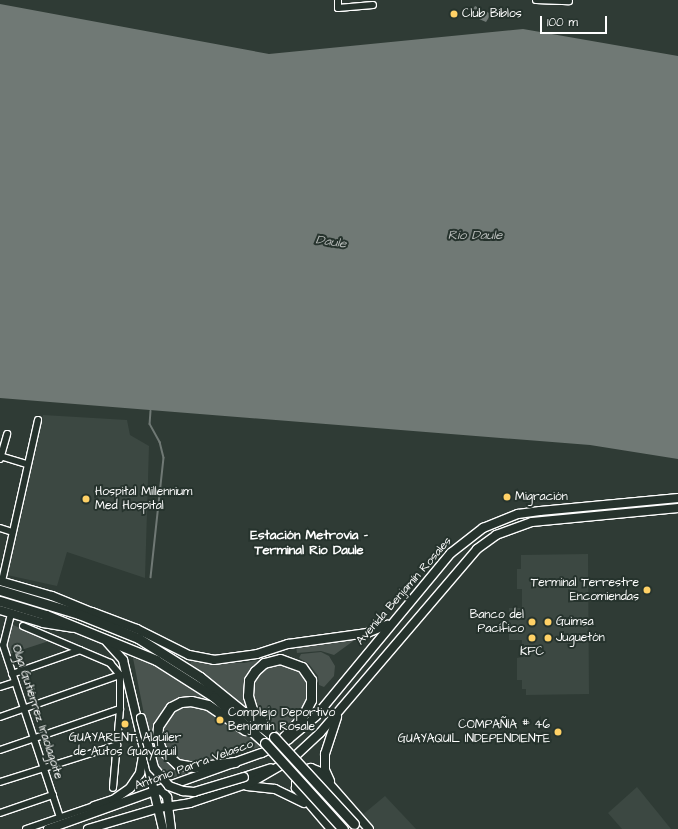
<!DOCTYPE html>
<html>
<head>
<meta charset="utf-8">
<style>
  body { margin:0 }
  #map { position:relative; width:678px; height:829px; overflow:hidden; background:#2f3b35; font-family:"Architects Daughter",sans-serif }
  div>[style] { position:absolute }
  .built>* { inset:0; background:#3c4842 }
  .green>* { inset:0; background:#4a544f }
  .water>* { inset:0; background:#707975 }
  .stream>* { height:1.5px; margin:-0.75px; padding:0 0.75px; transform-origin:0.75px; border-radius:0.75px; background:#707975 }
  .roads { filter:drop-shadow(1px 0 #fff) drop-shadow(-1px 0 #fff) drop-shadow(0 1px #fff) drop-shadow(0 -1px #fff) }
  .minor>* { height:6px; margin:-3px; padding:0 3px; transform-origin:3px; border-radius:3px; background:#26332d }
  .major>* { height:8px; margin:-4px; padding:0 4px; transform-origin:4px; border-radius:4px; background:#26332d }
  .highway>* { height:9px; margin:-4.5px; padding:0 4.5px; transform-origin:4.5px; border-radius:4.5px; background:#26332d }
  .bridges { filter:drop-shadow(1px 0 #fff) drop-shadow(-1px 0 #fff) drop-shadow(0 1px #fff) drop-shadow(0 -1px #fff) }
  .major-bridge>* { height:8px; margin:-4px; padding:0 4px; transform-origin:4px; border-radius:4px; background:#26332d }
  .highway-bridge>* { height:9px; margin:-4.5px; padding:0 4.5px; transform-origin:4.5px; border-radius:4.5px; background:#26332d }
  .dots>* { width:11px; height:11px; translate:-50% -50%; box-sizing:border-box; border:2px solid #26332d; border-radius:50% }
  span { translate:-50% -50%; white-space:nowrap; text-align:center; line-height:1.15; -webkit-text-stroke:4px #26332d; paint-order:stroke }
  .poi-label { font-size:12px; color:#fff }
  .left { translate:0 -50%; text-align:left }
  .right { translate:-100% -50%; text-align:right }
  .street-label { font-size:12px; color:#fff }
  .water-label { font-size:13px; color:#b8bcba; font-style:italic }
  .neighbourhood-label { font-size:13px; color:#fff; font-weight:700 }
  .scale { position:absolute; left:540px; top:16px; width:67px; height:18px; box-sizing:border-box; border:2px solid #fff; border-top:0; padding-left:5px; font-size:12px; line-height:14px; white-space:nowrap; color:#fff; -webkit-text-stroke:3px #26332d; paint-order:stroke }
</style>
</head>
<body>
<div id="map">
  <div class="built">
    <i style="clip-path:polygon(43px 415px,127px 420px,130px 435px,149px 446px,145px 578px,67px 552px,57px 586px,7px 575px)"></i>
    <i style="clip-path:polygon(588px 554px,589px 694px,526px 695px,526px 689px,522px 689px,522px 680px,517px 680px,517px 658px,522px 657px,522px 640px,509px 640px,509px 608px,522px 608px,522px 589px,517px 589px,517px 569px,521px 569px,521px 555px)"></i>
    <i style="clip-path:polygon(637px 787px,671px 829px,622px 829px,608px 813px)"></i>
    <i style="clip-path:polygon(385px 796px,416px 829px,371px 829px,361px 816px)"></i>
  </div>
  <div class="green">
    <i style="clip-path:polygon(11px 624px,49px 641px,9px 654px,6px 644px)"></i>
    <i style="clip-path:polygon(356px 639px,334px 655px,321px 651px,297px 653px,296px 647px)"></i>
    <i style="clip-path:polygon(321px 652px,329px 656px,335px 666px,334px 676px,324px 687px,319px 685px,318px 676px,309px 664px,299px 658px,301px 654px)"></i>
    <i style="clip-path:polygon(133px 658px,160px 667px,228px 713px,190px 666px,191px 661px,244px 663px,263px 659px,263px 667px,277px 662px,297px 668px,307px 682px,309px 690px,305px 706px,290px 727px,260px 747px,199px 763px,194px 771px,165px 780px,153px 760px)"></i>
  </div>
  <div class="water">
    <i style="clip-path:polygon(0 4px,269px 54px,523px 29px,678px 56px,678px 459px,590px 445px,0 398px)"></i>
    <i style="clip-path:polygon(475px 6px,491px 14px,486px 22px,470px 15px)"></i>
  </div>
  <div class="stream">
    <i style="left:151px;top:411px;width:13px;rotate:94deg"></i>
    <i style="left:150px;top:424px;width:21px;rotate:61deg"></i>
    <i style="left:160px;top:442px;width:16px;rotate:76deg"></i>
    <i style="left:164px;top:458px;width:120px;rotate:96.2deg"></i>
  </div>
  <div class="roads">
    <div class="minor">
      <i style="left:338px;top:0;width:8px;rotate:90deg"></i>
      <i style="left:338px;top:8px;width:35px;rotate:-5deg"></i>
      <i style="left:536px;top:0;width:33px;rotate:2deg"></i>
      <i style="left:0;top:456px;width:28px;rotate:17deg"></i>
      <i style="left:0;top:459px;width:26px;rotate:-74deg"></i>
      <i style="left:0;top:528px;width:13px;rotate:18deg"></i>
      <i style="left:2px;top:581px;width:165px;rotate:-77.4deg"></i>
      <i style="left:11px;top:614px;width:32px;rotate:104deg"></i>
      <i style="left:3px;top:645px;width:181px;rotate:71.7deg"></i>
      <i style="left:23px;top:626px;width:95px;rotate:23deg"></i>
      <i style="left:110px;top:663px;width:16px;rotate:50deg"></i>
      <i style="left:120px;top:675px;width:34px;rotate:90deg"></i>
      <i style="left:120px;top:709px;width:79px;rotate:95.1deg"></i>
      <i style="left:12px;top:674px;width:72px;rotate:-19.4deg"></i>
      <i style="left:0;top:687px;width:16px;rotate:-18deg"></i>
      <i style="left:0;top:717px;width:127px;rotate:-19.3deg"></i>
      <i style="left:0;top:750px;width:127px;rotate:-18.9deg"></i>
      <i style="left:0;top:782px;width:123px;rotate:-17.5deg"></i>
      <i style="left:0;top:813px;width:56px;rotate:-18.8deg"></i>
      <i style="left:26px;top:829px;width:72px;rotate:-18.7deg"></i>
    </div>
    <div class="major">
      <i style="left:0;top:581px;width:54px;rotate:16.1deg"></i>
      <i style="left:52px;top:596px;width:48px;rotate:22.2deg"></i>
      <i style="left:0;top:610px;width:45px;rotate:16.8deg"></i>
      <i style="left:43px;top:623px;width:30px;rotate:9deg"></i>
      <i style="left:92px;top:612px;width:48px;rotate:20.7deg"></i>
      <i style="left:137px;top:629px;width:58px;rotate:26.6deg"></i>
      <i style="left:189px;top:655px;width:25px;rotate:11deg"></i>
      <i style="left:214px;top:660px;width:43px;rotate:-7.9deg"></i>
      <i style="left:257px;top:654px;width:33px;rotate:-18deg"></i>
      <i style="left:288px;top:644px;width:80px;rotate:-7.9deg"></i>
      <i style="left:367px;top:633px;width:22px;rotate:-22deg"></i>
      <i style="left:107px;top:642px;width:24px;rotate:48deg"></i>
      <i style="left:123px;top:660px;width:174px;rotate:76.7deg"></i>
      <i style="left:244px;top:777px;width:28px;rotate:-18deg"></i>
      <i style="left:330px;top:781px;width:12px;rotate:-114deg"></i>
      <i style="left:325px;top:770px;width:16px;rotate:-90deg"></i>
      <i style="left:325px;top:754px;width:39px;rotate:-72deg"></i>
      <i style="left:247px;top:786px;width:28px;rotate:6deg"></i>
      <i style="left:275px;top:789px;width:32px;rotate:26deg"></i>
      <i style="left:154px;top:790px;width:8px;rotate:7deg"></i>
      <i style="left:162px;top:791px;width:8px;rotate:50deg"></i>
      <i style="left:167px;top:797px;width:32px;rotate:83deg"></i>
      <i style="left:94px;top:806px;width:20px;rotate:-18deg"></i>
      <i style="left:113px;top:800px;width:21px;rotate:-35deg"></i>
      <i style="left:130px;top:788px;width:18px;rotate:-56deg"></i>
      <i style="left:140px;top:773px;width:17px;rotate:-80deg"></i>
      <i style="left:48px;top:829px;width:227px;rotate:-19.6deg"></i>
      <i style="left:262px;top:753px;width:30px;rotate:-27deg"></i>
      <i style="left:289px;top:739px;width:35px;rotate:-40deg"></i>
      <i style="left:316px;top:716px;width:212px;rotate:-50.4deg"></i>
      <i style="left:451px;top:553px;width:41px;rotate:-38deg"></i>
      <i style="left:483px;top:528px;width:38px;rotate:-22deg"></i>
      <i style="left:518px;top:514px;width:22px;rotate:-8deg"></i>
      <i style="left:540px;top:511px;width:139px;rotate:-5.4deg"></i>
      <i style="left:88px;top:829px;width:74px;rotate:-16.5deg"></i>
      <i style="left:159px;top:808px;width:31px;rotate:-9deg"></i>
      <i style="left:190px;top:803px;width:65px;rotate:-18.7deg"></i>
      <i style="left:252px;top:782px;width:46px;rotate:-29.9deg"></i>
      <i style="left:292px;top:759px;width:38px;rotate:-43deg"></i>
      <i style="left:320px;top:733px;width:242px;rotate:-49.5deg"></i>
      <i style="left:477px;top:549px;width:24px;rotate:-36deg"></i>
      <i style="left:496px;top:535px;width:38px;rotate:-20deg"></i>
      <i style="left:532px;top:522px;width:147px;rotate:-5.5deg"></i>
      <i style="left:331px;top:829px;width:54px;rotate:-130.5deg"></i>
      <i style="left:296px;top:788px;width:10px;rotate:-90deg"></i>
      <i style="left:296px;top:778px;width:11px;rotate:-49deg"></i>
      <i style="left:303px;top:770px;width:8px;rotate:-14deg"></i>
      <i style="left:311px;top:768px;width:8px;rotate:23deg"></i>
      <i style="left:318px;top:771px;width:77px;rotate:48.7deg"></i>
    </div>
    <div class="highway">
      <i style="left:0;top:590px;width:83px;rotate:16.9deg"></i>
      <i style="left:79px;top:614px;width:64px;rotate:22.1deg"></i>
      <i style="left:138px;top:638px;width:73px;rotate:32.2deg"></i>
      <i style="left:200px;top:677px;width:95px;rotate:39deg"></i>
      <i style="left:0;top:601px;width:48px;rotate:16.9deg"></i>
      <i style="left:46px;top:615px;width:119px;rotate:22.2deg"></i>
      <i style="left:156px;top:660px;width:69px;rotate:32.5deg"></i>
      <i style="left:214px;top:697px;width:69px;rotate:42deg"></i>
      <i style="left:261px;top:720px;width:14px;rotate:-129deg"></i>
      <i style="left:252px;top:709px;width:14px;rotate:-107deg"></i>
      <i style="left:248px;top:696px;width:16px;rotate:-86deg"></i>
      <i style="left:249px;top:680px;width:11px;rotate:-56deg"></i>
      <i style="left:255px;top:671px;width:12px;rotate:-42deg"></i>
      <i style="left:264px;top:663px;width:16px;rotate:-14deg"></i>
      <i style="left:280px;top:659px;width:23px;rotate:20deg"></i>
      <i style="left:302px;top:667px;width:16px;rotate:55deg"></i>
      <i style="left:311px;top:680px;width:20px;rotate:90deg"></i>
      <i style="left:311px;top:700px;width:20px;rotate:117deg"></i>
      <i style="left:302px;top:718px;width:39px;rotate:134deg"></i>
      <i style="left:235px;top:762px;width:41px;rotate:173deg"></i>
      <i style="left:194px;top:767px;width:17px;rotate:-170deg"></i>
      <i style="left:177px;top:764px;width:22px;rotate:-137deg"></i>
      <i style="left:161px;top:749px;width:12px;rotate:-110deg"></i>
      <i style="left:157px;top:738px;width:12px;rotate:-85deg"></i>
      <i style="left:158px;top:726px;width:23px;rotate:-56deg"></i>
      <i style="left:171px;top:707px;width:11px;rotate:-27deg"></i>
      <i style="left:181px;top:702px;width:10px;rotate:-6deg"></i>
      <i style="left:191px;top:701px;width:17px;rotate:13deg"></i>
      <i style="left:208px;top:705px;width:45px;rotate:34deg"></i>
    </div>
  </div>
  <div class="bridges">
    <div class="major-bridge">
      <i style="left:141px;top:718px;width:52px;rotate:75.4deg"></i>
      <i style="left:154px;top:768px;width:23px;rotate:50deg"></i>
      <i style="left:169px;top:786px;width:15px;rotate:20deg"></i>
      <i style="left:183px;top:791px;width:11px;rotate:5deg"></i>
      <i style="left:194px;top:792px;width:52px;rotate:-16.7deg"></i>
    </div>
    <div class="highway-bridge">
      <i style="left:274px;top:737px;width:118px;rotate:47.4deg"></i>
      <i style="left:265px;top:743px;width:116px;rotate:47.8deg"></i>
    </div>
  </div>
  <div class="dots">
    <i style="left:454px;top:14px;background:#ffd166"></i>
    <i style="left:507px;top:497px;background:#ffd166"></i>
    <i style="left:86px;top:499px;background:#ffd166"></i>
    <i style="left:647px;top:590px;background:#ffd166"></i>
    <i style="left:532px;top:622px;background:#ffd166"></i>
    <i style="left:548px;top:622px;background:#ffd166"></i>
    <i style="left:532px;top:638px;background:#ffd166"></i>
    <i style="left:548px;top:638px;background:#ffd166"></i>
    <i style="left:220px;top:720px;background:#ffd166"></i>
    <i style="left:125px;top:724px;background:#ffd166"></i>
    <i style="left:558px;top:732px;background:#ffd166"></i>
  </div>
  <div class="poi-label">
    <span class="left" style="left:462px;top:14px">Club Biblos</span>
    <span class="left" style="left:95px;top:499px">Hospital Millennium<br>Med Hospital</span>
    <span class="left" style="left:515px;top:497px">Migración</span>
    <span class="right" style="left:639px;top:590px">Terminal Terrestre<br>Encomiendas</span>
    <span class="right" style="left:524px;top:622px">Banco del<br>Pacífico</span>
    <span class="left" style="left:556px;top:622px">Guimsa</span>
    <span class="left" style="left:556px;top:638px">Juguetón</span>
    <span style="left:532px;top:652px">KFC</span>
    <span class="left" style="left:228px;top:720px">Complejo Deportivo<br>Benjamín Rosale</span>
    <span class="right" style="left:550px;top:732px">COMPAÑÍA # 46<br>GUAYAQUIL INDEPENDIENTE</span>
    <span style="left:125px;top:745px">GUAYARENT. Alquiler<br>de Autos Guayaquil</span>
  </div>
  <div class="street-label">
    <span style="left:404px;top:591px;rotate:-49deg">Avenida Benjamín Rosales</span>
    <span style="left:37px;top:712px;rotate:72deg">Olga Gutiérrez Iraolagoite</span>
    <span style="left:194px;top:765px;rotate:-20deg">Antonio Parra Velasco</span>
  </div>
  <div class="water-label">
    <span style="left:475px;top:235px">Río Daule</span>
    <span style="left:331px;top:242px;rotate:8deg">Daule</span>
  </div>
  <div class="neighbourhood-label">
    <span style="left:309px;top:543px">Estación Metrovia -<br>Terminal Rio Daule</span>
  </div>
  <div class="scale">100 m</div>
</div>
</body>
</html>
